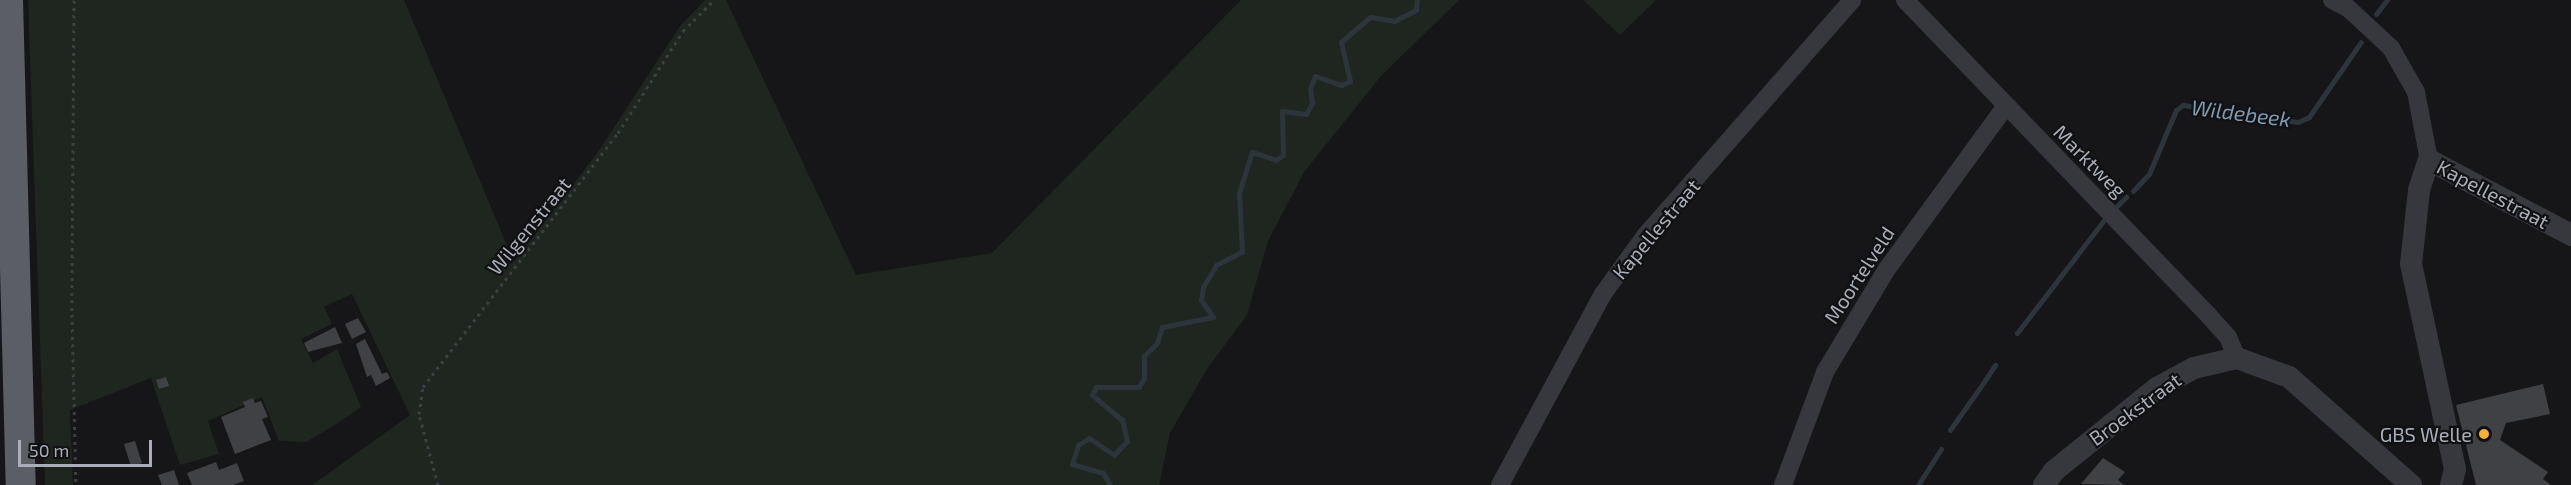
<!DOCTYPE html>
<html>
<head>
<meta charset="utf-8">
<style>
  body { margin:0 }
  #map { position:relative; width:2571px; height:485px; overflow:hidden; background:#161618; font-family:"Exo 2",sans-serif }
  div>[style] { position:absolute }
  .green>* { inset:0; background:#1e261f }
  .stream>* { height:5px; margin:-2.5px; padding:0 2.5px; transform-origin:2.5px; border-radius:2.5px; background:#2c353c }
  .building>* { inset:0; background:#404145 }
  .path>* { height:3px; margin-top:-1.5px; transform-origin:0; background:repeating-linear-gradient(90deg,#3d3f44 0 3px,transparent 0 7.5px) }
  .minor>* { height:18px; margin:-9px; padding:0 9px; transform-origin:9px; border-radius:9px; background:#37383d }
  .tertiary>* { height:22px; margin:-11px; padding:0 11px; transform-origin:11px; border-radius:11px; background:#37383d }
  .trunk>* { height:30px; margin:-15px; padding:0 15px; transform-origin:15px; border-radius:15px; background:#5b5e65 }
  .dots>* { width:16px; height:16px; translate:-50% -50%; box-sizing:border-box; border:3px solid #111113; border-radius:50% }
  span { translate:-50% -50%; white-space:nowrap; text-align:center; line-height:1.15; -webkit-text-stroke:4.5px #111113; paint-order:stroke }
  .street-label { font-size:20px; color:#a8adb8 }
  .poi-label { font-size:20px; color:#a8adb8 }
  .right { translate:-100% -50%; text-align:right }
  .water-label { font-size:21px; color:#7f9bb3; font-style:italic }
  .scale { position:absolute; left:18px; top:440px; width:134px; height:27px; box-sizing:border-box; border:3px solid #a8adb8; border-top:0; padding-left:8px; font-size:18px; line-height:21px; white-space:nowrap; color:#a8adb8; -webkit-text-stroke:4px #111113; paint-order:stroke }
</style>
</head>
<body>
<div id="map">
  <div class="green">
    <i style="clip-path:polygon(28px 0,404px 0,514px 262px,598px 152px,680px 26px,705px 0,726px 0,856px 275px,992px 253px,1241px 0,1459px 0,1381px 76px,1304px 172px,1268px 241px,1247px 315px,1207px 369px,1170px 433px,1159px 485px,312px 485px,410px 415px,352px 294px,324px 307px,332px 324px,301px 339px,313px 363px,337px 349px,361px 407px,335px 425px,306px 442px,279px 441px,262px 397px,208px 421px,219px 454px,180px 465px,151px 378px,70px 410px,73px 485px,45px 485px)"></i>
    <i style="clip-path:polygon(1583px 0,1656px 0,1620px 35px)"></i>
  </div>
  <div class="stream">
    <i style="left:2376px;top:14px;width:18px;rotate:-52deg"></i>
    <i style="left:2133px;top:191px;width:23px;rotate:-47deg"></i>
    <i style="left:2149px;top:174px;width:69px;rotate:-67.1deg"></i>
    <i style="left:2176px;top:110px;width:9px;rotate:-36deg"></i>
    <i style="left:2183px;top:105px;width:116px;rotate:8.4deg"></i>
    <i style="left:2298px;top:122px;width:12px;rotate:-24deg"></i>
    <i style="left:2309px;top:117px;width:91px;rotate:-55.3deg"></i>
    <i style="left:2115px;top:208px;width:16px;rotate:-45deg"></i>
    <i style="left:2017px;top:333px;width:143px;rotate:-52.4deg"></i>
    <i style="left:1983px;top:383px;width:22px;rotate:-56deg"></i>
    <i style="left:1950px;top:430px;width:54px;rotate:-54.8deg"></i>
    <i style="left:1110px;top:485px;width:14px;rotate:-120deg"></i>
    <i style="left:1103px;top:473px;width:32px;rotate:-164deg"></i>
    <i style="left:1072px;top:464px;width:20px;rotate:-72deg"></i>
    <i style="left:1078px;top:445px;width:13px;rotate:-32deg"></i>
    <i style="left:1089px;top:438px;width:30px;rotate:34deg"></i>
    <i style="left:1114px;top:455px;width:19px;rotate:-47deg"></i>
    <i style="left:1127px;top:441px;width:22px;rotate:-103deg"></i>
    <i style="left:1122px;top:420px;width:39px;rotate:-140deg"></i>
    <i style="left:1092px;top:395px;width:9px;rotate:-63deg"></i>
    <i style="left:1096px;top:387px;width:43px"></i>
    <i style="left:1139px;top:387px;width:10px;rotate:-61deg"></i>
    <i style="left:1144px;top:378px;width:22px;rotate:-90deg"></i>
    <i style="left:1144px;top:356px;width:18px;rotate:-45deg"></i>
    <i style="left:1157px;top:343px;width:17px;rotate:-73deg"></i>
    <i style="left:1162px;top:327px;width:52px;rotate:-11.1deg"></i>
    <i style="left:1213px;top:317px;width:21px;rotate:-125deg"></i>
    <i style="left:1201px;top:300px;width:13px;rotate:-81deg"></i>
    <i style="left:1203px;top:287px;width:26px;rotate:-59deg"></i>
    <i style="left:1216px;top:265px;width:29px;rotate:-27deg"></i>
    <i style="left:1242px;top:252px;width:59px;rotate:-92.9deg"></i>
    <i style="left:1239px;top:193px;width:43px;rotate:-72.4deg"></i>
    <i style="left:1252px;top:152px;width:25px;rotate:18deg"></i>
    <i style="left:1276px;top:160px;width:9px;rotate:-36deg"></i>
    <i style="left:1283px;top:155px;width:44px;rotate:-91.3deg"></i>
    <i style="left:1282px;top:111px;width:24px;rotate:7deg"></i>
    <i style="left:1306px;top:114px;width:13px;rotate:-61deg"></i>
    <i style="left:1312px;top:103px;width:14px;rotate:-98deg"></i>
    <i style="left:1310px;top:89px;width:14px;rotate:-69deg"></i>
    <i style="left:1315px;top:76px;width:28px;rotate:19deg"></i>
    <i style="left:1341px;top:85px;width:10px;rotate:-24deg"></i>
    <i style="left:1350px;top:81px;width:40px;rotate:-103deg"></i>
    <i style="left:1341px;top:42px;width:38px;rotate:-41deg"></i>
    <i style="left:1370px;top:17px;width:24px;rotate:9deg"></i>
    <i style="left:1394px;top:21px;width:25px;rotate:-27deg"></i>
    <i style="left:1416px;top:10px;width:10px;rotate:-84deg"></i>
    <i style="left:1918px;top:485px;width:43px;rotate:-57.4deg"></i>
  </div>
  <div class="building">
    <i style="clip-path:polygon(358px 318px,366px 332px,352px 339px,345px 324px)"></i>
    <i style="clip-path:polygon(335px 327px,342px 343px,308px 352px,304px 343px)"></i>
    <i style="clip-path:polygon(365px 339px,382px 374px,387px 372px,390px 378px,376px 386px,371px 375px,367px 377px,356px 344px)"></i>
    <i style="clip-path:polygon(166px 377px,169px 386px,159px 389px,156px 380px)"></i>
    <i style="clip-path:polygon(2543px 384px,2550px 414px,2506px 423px,2500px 440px,2548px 472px,2543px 479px,2551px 485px,2476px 485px,2456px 405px)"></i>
    <i style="clip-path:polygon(253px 398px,255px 403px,261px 401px,268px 417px,262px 419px,271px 440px,235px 454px,221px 417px,245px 407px,243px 402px)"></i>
    <i style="clip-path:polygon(135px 441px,142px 463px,131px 467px,124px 444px)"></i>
    <i style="clip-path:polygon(2103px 458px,2125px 472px,2118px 480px,2124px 485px,2081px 484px)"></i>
    <i style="clip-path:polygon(216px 462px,219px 470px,237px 463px,244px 481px,233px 485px,192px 485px,187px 473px)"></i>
    <i style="clip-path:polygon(174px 470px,179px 485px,162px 485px,158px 475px)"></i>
  </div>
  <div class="path">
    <i style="left:74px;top:0;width:314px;rotate:90.4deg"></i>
    <i style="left:72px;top:314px;width:171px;rotate:88.7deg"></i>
    <i style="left:438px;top:485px;width:73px;rotate:-105deg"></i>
    <i style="left:419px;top:414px;width:27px;rotate:-82deg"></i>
    <i style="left:423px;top:387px;width:320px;rotate:-52.5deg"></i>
    <i style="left:618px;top:133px;width:121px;rotate:-57.5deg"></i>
    <i style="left:683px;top:31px;width:44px;rotate:-45deg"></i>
  </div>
  <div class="minor">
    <i style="left:1905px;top:0;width:438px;rotate:46.1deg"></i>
    <i style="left:2209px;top:316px;width:28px;rotate:48deg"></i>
    <i style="left:2228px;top:337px;width:23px;rotate:67deg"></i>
    <i style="left:2332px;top:0;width:18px;rotate:27deg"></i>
    <i style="left:2348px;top:8px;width:59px;rotate:42.9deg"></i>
    <i style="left:2391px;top:48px;width:51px;rotate:60.4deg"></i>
    <i style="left:2416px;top:92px;width:69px;rotate:79.2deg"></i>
    <i style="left:1500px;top:485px;width:217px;rotate:-61.7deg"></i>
    <i style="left:1603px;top:294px;width:72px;rotate:-54.1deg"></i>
    <i style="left:1645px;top:236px;width:314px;rotate:-48.7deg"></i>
    <i style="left:1783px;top:485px;width:121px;rotate:-69.6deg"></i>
    <i style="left:1825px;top:372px;width:120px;rotate:-59deg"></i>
    <i style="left:1887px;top:269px;width:200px;rotate:-53.9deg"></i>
  </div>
  <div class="tertiary">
    <i style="left:2044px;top:485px;width:17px;rotate:-54deg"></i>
    <i style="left:2054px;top:471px;width:132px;rotate:-38.9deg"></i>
    <i style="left:2157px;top:388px;width:42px;rotate:-28.4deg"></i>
    <i style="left:2194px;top:368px;width:44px;rotate:-13.1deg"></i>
    <i style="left:2237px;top:358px;width:55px;rotate:20.1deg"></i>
    <i style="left:2289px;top:377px;width:163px;rotate:41.5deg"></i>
    <i style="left:2451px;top:485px;width:16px;rotate:-76deg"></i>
    <i style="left:2455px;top:469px;width:210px;rotate:-102.1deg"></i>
    <i style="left:2411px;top:264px;width:74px;rotate:-83.8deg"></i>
    <i style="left:2419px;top:190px;width:32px;rotate:-72deg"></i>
    <i style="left:2429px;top:160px;width:161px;rotate:27.8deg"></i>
  </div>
  <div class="trunk">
    <i style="left:8px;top:0;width:485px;rotate:88.5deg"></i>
  </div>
  <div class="dots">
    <i style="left:2484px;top:434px;background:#f2b134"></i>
  </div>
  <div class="street-label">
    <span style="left:2090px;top:161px;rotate:45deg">Marktweg</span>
    <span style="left:2493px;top:194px;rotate:28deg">Kapellestraat</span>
    <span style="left:529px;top:226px;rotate:-51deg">Wilgenstraat</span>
    <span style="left:1656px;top:229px;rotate:-50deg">Kapellestraat</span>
    <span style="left:1859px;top:275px;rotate:-57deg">Moortelveld</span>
    <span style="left:2135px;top:409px;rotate:-36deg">Broekstraat</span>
  </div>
  <div class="poi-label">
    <span class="right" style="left:2472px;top:434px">GBS Welle</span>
  </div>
  <div class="water-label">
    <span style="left:2241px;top:113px;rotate:7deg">Wildebeek</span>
  </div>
  <div class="scale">50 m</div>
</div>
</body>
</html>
